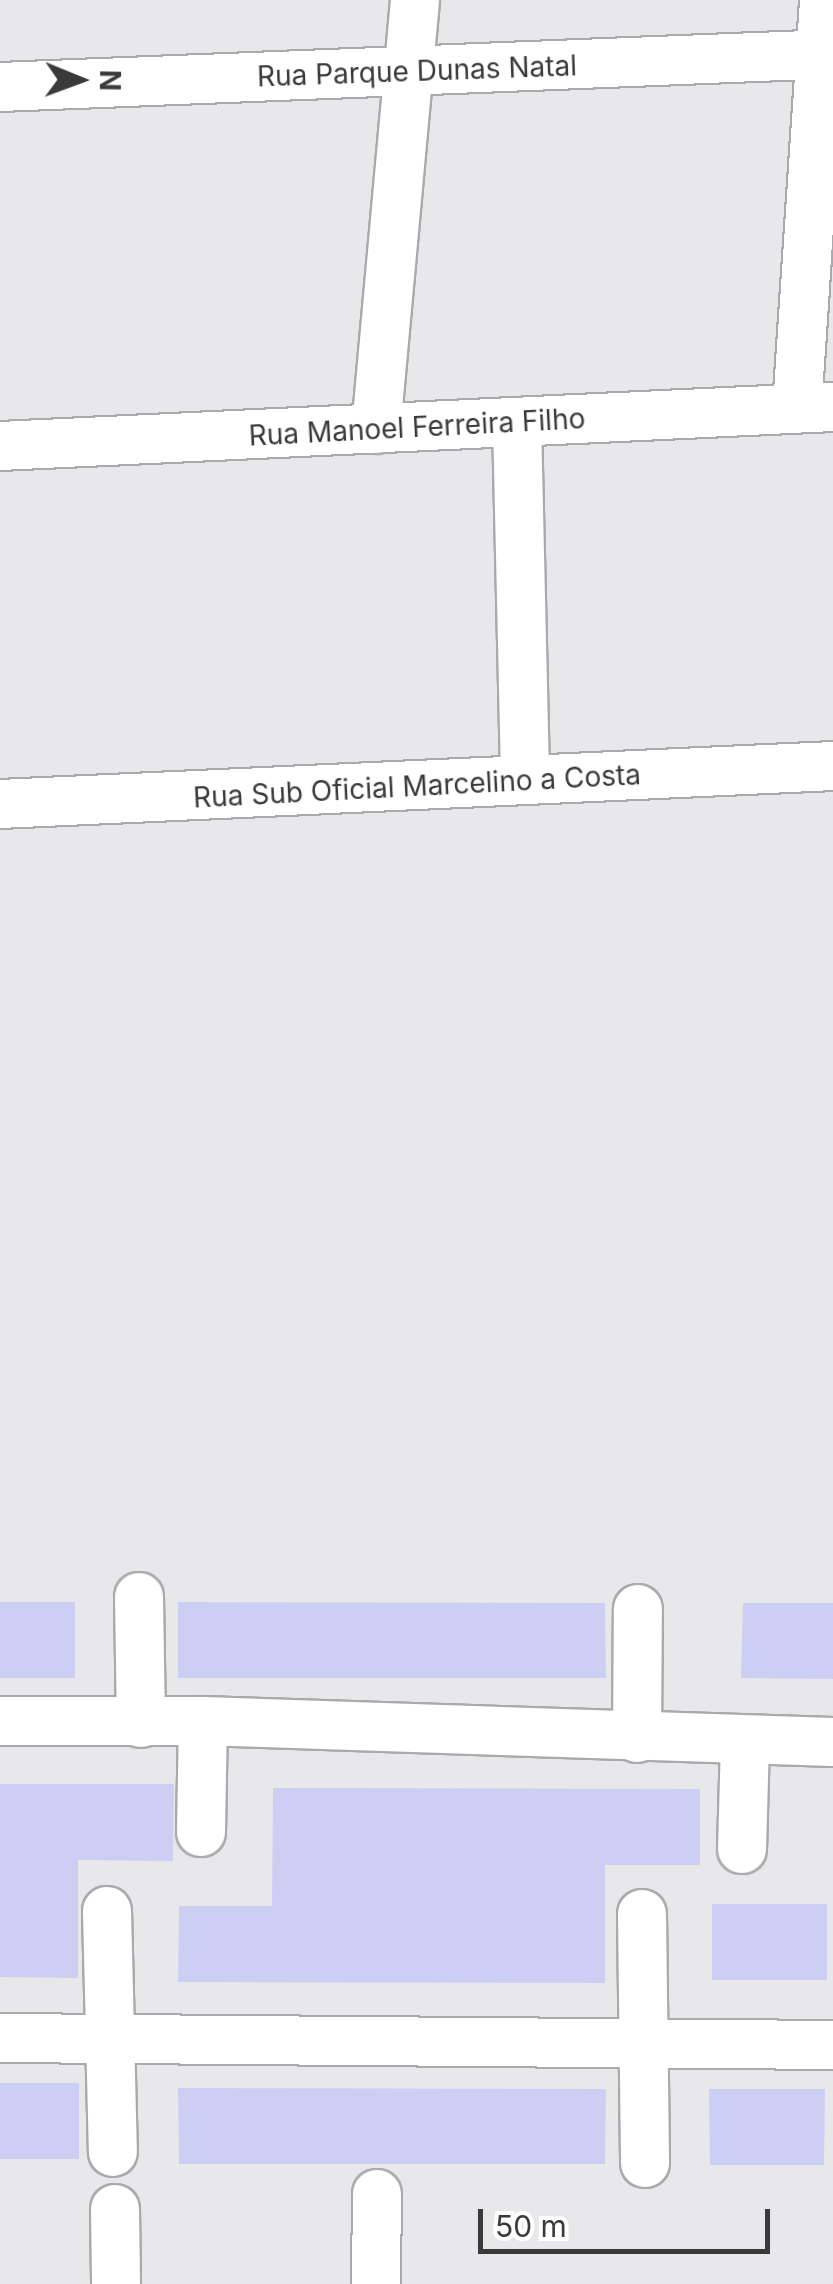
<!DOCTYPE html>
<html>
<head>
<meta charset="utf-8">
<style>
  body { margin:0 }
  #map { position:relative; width:833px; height:2284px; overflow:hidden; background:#e8e8eb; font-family:Inter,sans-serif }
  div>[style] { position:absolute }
  .building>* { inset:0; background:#cdcef4 }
  .roads { filter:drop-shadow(2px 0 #aaaaad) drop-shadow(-2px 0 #aaaaad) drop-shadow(0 2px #aaaaad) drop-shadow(0 -2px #aaaaad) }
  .minor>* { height:48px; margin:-24px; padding:0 24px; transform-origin:24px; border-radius:24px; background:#fff }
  span { translate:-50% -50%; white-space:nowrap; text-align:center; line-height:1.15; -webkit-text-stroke:8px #fff; paint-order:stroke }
  .street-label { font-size:28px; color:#3a3a3b }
  .north { position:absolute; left:30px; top:30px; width:100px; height:100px; -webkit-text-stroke:8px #fff; paint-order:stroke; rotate:91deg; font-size:28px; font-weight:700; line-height:40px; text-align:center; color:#3a3a3b }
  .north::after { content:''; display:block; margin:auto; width:35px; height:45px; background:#3a3a3b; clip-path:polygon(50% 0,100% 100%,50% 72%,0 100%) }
  .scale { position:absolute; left:478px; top:2209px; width:292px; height:45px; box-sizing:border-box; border:5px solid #3a3a3b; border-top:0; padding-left:12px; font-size:30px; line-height:35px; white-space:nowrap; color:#3a3a3b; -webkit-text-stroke:8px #fff; paint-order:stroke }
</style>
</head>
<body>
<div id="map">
  <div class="building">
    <i style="clip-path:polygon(0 1602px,75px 1602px,75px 1678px,0 1678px)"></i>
    <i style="clip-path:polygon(178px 1602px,605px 1603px,606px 1678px,178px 1678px)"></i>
    <i style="clip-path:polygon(743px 1603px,833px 1603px,833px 1679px,741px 1678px)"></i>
    <i style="clip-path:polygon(0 1784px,174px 1784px,173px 1861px,78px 1860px,78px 1978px,0 1977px)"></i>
    <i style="clip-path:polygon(273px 1788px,700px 1789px,700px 1865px,605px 1865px,605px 1983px,178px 1982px,179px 1906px,272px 1906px)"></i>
    <i style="clip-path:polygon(712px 1904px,827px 1904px,827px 1980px,712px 1980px)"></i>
    <i style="clip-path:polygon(0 2083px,79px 2083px,79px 2159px,0 2159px)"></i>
    <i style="clip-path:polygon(178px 2088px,606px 2089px,605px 2164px,179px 2164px)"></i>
    <i style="clip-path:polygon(709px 2089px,825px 2089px,824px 2165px,710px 2165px)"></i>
  </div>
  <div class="roads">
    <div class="minor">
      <i style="left:0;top:87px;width:834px;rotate:-2.27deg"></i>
      <i style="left:797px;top:408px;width:409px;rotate:-86.2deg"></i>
      <i style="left:517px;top:422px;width:358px;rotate:88.7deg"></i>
      <i style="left:376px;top:429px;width:431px;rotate:-84.8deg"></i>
      <i style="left:0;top:446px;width:834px;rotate:-2.68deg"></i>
      <i style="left:0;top:804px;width:834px;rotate:-2.61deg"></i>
      <i style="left:139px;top:1597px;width:126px;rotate:89.1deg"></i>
      <i style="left:0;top:1721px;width:203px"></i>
      <i style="left:203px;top:1721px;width:630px;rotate:1.91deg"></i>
      <i style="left:637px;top:1738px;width:129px;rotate:-89.6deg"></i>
      <i style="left:201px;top:1832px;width:111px;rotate:-89deg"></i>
      <i style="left:742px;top:1849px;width:109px;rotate:-88.4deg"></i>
      <i style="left:107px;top:1911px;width:241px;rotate:88.6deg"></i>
      <i style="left:642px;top:1914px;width:249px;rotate:89.3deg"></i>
      <i style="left:0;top:2038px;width:833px;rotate:0.48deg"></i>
      <i style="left:115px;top:2209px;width:75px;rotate:89.2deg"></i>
      <i style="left:376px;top:2284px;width:90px;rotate:-89.4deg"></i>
    </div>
  </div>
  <div class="street-label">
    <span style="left:417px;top:71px;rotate:-2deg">Rua Parque Dunas Natal</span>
    <span style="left:417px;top:427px;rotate:-3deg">Rua Manoel Ferreira Filho</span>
    <span style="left:417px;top:786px;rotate:-3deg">Rua Sub Oficial Marcelino a Costa</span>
  </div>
  <div class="north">N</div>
  <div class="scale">50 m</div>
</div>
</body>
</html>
